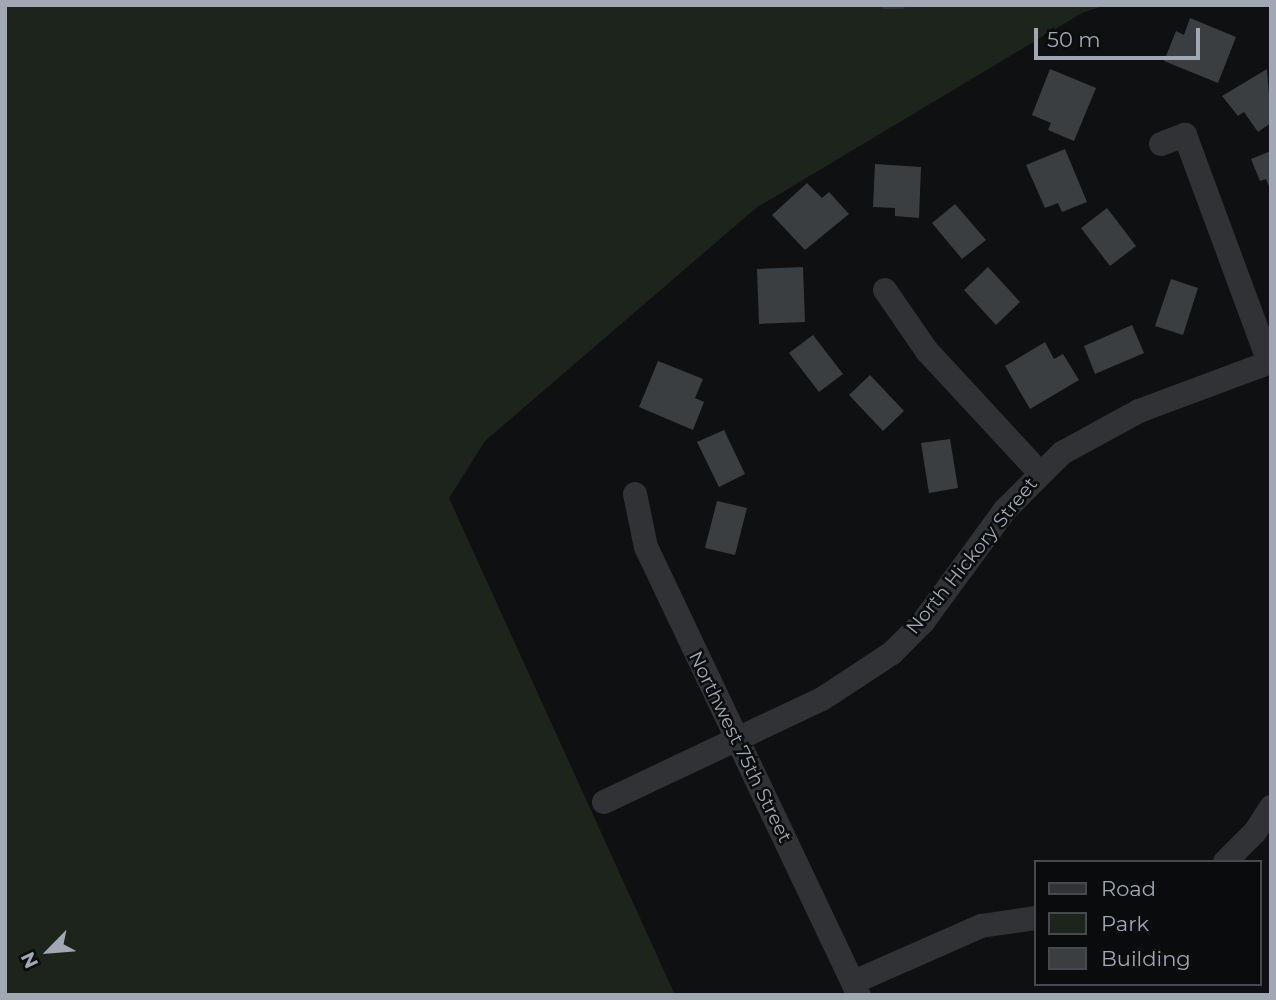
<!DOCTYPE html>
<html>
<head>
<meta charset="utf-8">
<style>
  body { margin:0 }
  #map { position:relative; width:1276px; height:1000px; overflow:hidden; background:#0f1011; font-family:Montserrat,sans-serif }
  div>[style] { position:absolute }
  .green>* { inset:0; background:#1c241c }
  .stream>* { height:7px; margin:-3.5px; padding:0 3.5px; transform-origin:3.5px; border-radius:3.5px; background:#273238 }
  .building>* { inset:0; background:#3b3e41 }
  .street>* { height:24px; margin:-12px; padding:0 12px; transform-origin:12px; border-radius:12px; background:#303236 }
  span { translate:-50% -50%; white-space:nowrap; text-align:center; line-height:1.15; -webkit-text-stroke:5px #0a0b0c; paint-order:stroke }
  .street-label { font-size:19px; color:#9fa8b3 }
  .frame { position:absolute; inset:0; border:7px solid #9fa8b3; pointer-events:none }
  .legend { position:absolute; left:1034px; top:860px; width:228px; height:126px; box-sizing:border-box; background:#0a0b0c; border:2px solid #464a4f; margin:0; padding:9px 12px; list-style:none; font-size:21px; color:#9fa8b3 }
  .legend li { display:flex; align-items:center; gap:14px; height:35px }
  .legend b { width:35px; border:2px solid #464a4f }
  .north { position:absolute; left:14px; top:916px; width:70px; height:70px; -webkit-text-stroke:5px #0a0b0c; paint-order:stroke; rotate:245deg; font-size:19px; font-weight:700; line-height:28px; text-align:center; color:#9fa8b3 }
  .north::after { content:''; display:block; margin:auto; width:24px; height:32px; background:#9fa8b3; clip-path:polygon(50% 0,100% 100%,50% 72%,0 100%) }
  .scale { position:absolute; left:1034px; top:28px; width:166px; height:32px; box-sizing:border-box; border:4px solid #9fa8b3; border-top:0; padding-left:9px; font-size:21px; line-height:24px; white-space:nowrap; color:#9fa8b3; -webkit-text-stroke:5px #0a0b0c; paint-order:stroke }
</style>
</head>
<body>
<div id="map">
  <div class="green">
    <i style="clip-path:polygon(5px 5px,1106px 5px,1082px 13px,756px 208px,485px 441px,449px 498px,675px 995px,5px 995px)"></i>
  </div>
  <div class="stream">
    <i style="left:884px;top:5px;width:17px"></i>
  </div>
  <div class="building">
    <i style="clip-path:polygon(1190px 18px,1236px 37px,1218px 83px,1164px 61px,1176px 31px,1184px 35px)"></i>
    <i style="clip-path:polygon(1050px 69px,1096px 88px,1074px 141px,1048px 130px,1051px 123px,1032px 115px)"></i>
    <i style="clip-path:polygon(1267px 69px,1271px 123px,1258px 132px,1244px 112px,1238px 116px,1222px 96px)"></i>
    <i style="clip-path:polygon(1065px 149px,1087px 202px,1062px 212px,1058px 203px,1045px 208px,1026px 165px)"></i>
    <i style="clip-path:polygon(1271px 151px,1271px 191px,1266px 179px,1260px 181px,1251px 159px)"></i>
    <i style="clip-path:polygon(875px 164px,921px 167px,919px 218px,895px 216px,895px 208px,873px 207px)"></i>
    <i style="clip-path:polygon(807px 183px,822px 198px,829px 192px,849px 214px,805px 250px,772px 215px)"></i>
    <i style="clip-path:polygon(955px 204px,986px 240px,962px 259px,932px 223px)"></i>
    <i style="clip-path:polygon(1107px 208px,1136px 246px,1110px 266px,1081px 228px)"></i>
    <i style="clip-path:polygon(803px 267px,805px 322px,759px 324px,757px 269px)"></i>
    <i style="clip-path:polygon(988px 267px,1020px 302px,996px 325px,964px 290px)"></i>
    <i style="clip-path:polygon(1171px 279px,1198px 288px,1183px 335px,1155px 326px)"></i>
    <i style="clip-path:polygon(1132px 325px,1144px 353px,1095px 374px,1084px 346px)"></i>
    <i style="clip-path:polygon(813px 335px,843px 374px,819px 392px,789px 353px)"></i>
    <i style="clip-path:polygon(1045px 342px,1054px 359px,1063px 354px,1079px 380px,1030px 409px,1005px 366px)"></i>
    <i style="clip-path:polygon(658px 361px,703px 379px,695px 398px,704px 402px,693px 430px,639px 407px)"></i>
    <i style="clip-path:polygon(870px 375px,904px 411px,883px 431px,849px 395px)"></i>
    <i style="clip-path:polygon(724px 430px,745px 474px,719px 487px,697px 442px)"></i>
    <i style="clip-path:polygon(950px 439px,958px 488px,929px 493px,921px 443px)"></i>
    <i style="clip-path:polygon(717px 501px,747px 508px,735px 555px,705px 548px)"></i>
  </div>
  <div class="street">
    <i style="left:1161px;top:144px;width:26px;rotate:-21deg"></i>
    <i style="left:1185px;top:135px;width:242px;rotate:69.7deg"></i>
    <i style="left:885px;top:290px;width:74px;rotate:55.5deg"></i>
    <i style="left:927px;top:351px;width:165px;rotate:47.2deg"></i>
    <i style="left:635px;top:494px;width:54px;rotate:78.3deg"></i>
    <i style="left:646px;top:547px;width:496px;rotate:64.6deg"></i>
    <i style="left:604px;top:802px;width:241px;rotate:-25.3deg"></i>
    <i style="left:822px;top:699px;width:84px;rotate:-33.3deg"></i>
    <i style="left:892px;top:653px;width:44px;rotate:-45deg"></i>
    <i style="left:923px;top:622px;width:139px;rotate:-53.8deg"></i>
    <i style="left:1005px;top:510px;width:81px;rotate:-45deg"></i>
    <i style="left:1062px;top:453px;width:88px;rotate:-28.6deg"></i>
    <i style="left:1139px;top:411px;width:141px;rotate:-20.4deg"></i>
    <i style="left:1225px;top:862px;width:42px;rotate:-45deg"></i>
    <i style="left:1255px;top:832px;width:30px;rotate:-57deg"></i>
    <i style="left:854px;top:982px;width:139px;rotate:-23.8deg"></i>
    <i style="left:981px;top:926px;width:56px;rotate:-8.3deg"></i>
  </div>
  <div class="street-label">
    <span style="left:972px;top:556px;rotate:-51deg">North Hickory Street</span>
    <span style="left:740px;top:747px;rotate:64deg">Northwest 75th Street</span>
  </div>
  <div class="frame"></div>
  <ul class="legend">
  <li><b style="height:9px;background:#303236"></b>Road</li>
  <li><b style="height:19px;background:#1c241c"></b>Park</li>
  <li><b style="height:19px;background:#3b3e41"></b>Building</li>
  </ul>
  <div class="north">N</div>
  <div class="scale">50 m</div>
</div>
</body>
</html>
